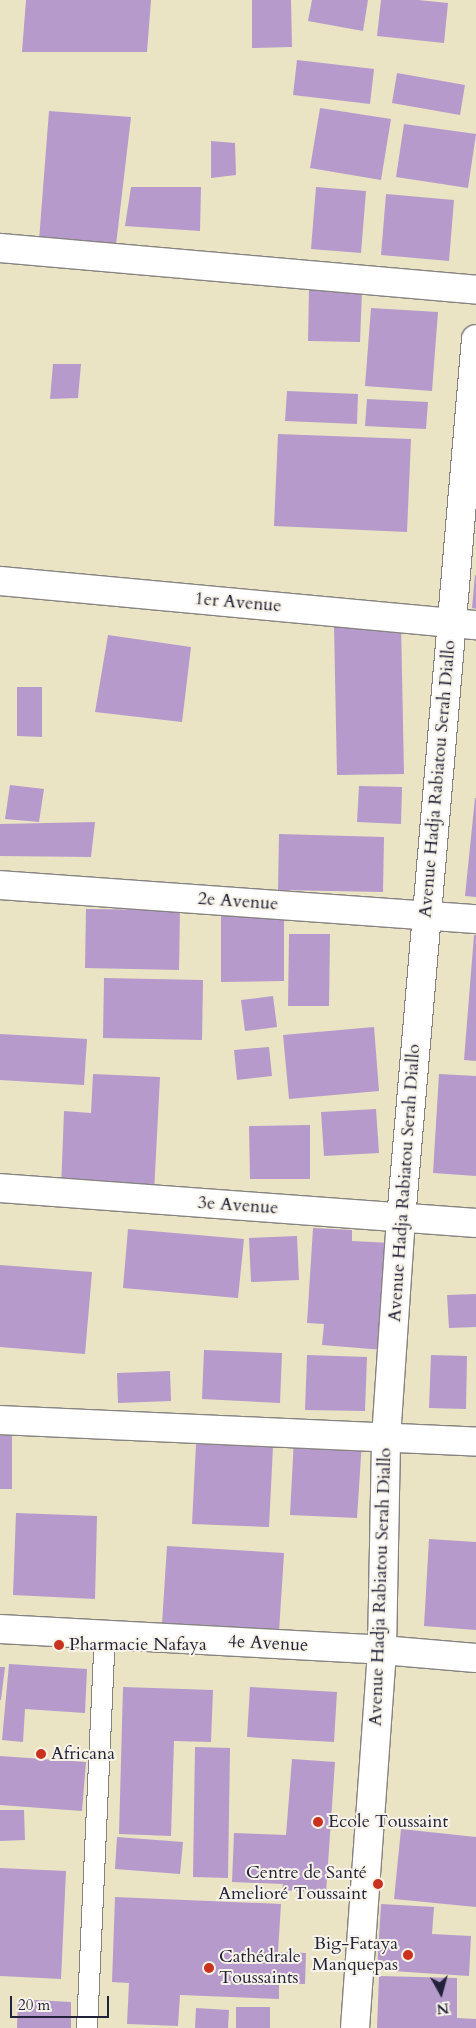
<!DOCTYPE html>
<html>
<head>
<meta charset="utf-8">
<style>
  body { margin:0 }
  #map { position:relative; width:476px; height:2028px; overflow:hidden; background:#eae4c5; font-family:Cardo,serif }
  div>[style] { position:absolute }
  .building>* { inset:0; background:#b69acb }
  .roads { filter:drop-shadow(1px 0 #868380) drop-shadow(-1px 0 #868380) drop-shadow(0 1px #868380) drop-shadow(0 -1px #868380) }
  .service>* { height:20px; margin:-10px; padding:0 10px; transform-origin:10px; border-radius:10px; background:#fff }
  .minor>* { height:28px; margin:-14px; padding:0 14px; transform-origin:14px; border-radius:14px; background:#fff }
  .tertiary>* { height:28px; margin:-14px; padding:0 14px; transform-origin:14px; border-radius:14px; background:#fff }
  .dots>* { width:14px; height:14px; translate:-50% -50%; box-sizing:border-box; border:2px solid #f7f3e8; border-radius:50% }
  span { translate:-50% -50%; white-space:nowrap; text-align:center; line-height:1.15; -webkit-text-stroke:4px #f7f3e8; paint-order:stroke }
  .street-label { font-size:18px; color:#22223b }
  .poi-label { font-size:18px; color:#22223b }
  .left { translate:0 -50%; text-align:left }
  .right { translate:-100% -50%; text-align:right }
  .north { position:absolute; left:416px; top:1968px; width:50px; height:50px; -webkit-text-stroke:4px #f7f3e8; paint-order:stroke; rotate:173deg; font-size:14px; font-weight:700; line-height:20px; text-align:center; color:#22223b }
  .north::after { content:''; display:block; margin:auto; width:18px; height:22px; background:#22223b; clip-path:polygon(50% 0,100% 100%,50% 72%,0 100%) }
  .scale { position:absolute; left:10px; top:1996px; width:99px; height:22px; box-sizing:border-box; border:2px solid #22223b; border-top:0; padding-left:6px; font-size:15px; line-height:18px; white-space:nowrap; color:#22223b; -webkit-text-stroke:4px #f7f3e8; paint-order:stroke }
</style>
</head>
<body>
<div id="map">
  <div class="building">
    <i style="clip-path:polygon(26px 0,151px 0,147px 52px,22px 52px)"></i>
    <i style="clip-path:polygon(252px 0,291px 0,292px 47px,252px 48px)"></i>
    <i style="clip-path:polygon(312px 0,368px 0,363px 31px,308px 21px)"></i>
    <i style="clip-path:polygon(381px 0,418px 0,448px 3px,444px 43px,377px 36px)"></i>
    <i style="clip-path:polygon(297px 60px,374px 69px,370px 104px,293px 95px)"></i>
    <i style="clip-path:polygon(397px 73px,465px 85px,460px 115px,392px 103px)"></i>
    <i style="clip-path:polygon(320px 108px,391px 119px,381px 180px,310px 168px)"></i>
    <i style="clip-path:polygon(49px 111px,131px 117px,116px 245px,39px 240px)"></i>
    <i style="clip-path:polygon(404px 124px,476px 134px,468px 188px,396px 177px)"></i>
    <i style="clip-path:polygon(211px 141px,235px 143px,236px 175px,211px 178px)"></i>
    <i style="clip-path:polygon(131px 187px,201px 187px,200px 231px,125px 226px)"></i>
    <i style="clip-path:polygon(316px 187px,366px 191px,361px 253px,311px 249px)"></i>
    <i style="clip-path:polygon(386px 194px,454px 200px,449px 261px,381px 255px)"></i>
    <i style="clip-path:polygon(309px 289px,362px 291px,360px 342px,308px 341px)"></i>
    <i style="clip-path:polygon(371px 308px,438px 312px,432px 391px,365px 386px)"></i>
    <i style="clip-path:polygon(53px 364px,81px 364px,78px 398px,50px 399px)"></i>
    <i style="clip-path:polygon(287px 391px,358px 394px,357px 424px,285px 421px)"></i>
    <i style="clip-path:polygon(367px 399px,428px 402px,426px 429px,365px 426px)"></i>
    <i style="clip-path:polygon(278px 434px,411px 439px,407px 532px,274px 526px)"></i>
    <i style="clip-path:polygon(475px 575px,476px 575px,476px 609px,472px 608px)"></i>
    <i style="clip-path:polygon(401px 623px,404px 774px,337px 775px,334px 625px)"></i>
    <i style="clip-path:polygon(108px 635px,191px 647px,182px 722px,95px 712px)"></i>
    <i style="clip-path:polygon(17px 687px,42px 687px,42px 737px,17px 736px)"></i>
    <i style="clip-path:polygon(10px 785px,44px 789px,39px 822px,5px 819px)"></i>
    <i style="clip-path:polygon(359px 786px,402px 787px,401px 824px,357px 822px)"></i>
    <i style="clip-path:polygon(475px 798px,476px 798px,476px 897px,465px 896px)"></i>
    <i style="clip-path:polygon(95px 822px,91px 857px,0 856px,0 824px)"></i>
    <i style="clip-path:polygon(279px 834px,384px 837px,383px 892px,278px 890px)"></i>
    <i style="clip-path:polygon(86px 909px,180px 910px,179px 970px,85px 968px)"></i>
    <i style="clip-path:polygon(221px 909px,284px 909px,284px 981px,221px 982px)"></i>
    <i style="clip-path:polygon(289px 934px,330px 934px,329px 1006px,288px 1006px)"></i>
    <i style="clip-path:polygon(474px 935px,476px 935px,476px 1061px,464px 1060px)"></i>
    <i style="clip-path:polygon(104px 978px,203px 980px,202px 1040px,103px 1038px)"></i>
    <i style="clip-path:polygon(273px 996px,277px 1027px,245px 1031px,241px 1000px)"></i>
    <i style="clip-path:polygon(374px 1027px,379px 1091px,289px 1099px,283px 1035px)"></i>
    <i style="clip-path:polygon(0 1034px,87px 1039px,84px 1085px,0 1080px)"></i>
    <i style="clip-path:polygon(269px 1047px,272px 1076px,237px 1080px,234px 1050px)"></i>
    <i style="clip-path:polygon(93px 1074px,160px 1077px,154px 1193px,61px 1189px,64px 1111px,91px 1113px)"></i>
    <i style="clip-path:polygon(439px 1074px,476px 1076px,476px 1176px,433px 1173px)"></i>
    <i style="clip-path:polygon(376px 1109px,379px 1153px,324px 1156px,321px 1112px)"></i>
    <i style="clip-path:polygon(310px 1125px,310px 1179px,250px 1179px,249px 1126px)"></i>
    <i style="clip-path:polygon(313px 1228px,352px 1230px,352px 1241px,392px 1243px,384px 1350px,322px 1345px,324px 1324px,307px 1323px)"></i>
    <i style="clip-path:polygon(128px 1229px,244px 1239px,238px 1298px,123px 1288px)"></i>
    <i style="clip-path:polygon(297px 1236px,299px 1280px,251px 1282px,249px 1238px)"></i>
    <i style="clip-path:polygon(0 1265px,92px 1272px,85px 1354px,0 1347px)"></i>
    <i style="clip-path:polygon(476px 1294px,476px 1327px,449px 1328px,447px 1295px)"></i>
    <i style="clip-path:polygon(204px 1350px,282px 1353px,280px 1403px,202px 1399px)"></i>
    <i style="clip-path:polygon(307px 1355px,367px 1357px,365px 1411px,305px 1410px)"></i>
    <i style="clip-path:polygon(431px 1355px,467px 1356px,466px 1409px,429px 1408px)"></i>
    <i style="clip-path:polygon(170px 1371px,171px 1401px,118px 1403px,117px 1373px)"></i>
    <i style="clip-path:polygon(12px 1430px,12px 1489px,0 1489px,0 1431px)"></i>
    <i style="clip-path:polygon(294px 1438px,362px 1441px,357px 1518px,290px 1515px)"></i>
    <i style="clip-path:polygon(196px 1444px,273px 1447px,269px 1527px,192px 1524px)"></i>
    <i style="clip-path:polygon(16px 1513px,97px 1516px,95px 1599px,13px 1595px)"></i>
    <i style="clip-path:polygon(429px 1539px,476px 1542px,476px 1630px,424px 1626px)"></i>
    <i style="clip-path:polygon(167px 1546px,284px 1553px,279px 1632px,162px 1624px)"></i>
    <i style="clip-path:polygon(9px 1664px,87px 1669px,85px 1713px,25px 1709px,23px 1742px,2px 1740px)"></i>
    <i style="clip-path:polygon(0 1667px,5px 1667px,1px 1700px,0 1700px)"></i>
    <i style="clip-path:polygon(123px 1687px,213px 1690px,211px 1742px,174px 1741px,171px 1836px,119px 1834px)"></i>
    <i style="clip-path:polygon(250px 1687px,337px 1692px,334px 1742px,247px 1737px)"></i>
    <i style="clip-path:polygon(195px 1747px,230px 1748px,228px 1878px,193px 1877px)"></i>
    <i style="clip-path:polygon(0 1756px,86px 1762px,82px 1811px,0 1805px)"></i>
    <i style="clip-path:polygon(292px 1759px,335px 1762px,326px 1893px,282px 1890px,283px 1884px,232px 1882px,234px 1833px,286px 1835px)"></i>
    <i style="clip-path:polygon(0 1810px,24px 1810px,25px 1840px,0 1841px)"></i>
    <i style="clip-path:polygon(401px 1829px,476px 1837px,476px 1907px,394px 1899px)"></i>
    <i style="clip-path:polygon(117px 1837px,183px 1842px,180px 1874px,115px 1869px)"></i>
    <i style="clip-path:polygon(0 1868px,66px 1871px,61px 1979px,0 1976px)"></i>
    <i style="clip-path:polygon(115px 1897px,281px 1904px,278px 1952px,306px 1953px,305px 1984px,279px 1983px,279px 1999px,180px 1995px,178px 2026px,127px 2024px,129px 1983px,112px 1982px)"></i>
    <i style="clip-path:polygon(381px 1904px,434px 1907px,432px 1934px,471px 1936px,469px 1976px,377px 1970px)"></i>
    <i style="clip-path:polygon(379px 1976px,457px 1978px,457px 2018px,476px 2019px,476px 2028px,377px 2028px)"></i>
    <i style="clip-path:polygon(18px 1999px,71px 2002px,71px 2028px,17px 2028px)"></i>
    <i style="clip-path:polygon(236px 2007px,270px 2007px,270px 2028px,236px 2028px)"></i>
    <i style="clip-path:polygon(196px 2008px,229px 2010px,228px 2028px,195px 2028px)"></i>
  </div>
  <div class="roads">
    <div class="service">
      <i style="left:87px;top:2028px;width:392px;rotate:-87.4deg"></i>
    </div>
    <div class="minor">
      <i style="left:0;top:248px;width:478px;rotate:5deg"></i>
      <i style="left:0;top:885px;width:477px;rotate:4.1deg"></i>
      <i style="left:0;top:1188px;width:477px;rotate:4.2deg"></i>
      <i style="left:0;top:1420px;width:477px;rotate:2.6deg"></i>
      <i style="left:0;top:1629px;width:383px;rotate:3.1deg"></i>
      <i style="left:382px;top:1650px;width:94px;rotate:4.9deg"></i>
      <i style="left:355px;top:2028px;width:379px;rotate:-85.9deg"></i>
      <i style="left:382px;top:1650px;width:212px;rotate:-88.9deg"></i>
      <i style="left:386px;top:1438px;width:220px;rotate:-86.1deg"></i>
      <i style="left:401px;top:1219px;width:883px;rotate:-85.13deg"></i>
    </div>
    <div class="tertiary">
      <i style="left:0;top:581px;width:478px;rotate:5.3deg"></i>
    </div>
  </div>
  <div class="dots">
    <i style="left:59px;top:1645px;background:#c8321e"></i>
    <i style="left:41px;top:1754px;background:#c8321e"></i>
    <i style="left:318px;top:1822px;background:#c8321e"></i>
    <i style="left:378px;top:1884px;background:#c8321e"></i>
    <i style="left:408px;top:1955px;background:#c8321e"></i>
    <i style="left:209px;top:1968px;background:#c8321e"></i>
  </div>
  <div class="street-label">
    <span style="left:238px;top:603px;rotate:5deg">1er Avenue</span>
    <span style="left:438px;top:779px;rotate:-85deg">Avenue Hadja Rabiatou Serah Diallo</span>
    <span style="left:238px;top:902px;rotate:4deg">2e Avenue</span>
    <span style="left:405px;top:1183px;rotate:-86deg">Avenue Hadja Rabiatou Serah Diallo</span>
    <span style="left:238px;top:1206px;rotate:4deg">3e Avenue</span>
    <span style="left:381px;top:1587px;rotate:-88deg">Avenue Hadja Rabiatou Serah Diallo</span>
    <span style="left:268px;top:1644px;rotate:3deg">4e Avenue</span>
  </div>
  <div class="poi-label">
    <span class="left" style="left:69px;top:1645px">Pharmacie Nafaya</span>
    <span class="left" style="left:51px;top:1754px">Africana</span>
    <span class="left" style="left:328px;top:1822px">Ecole Toussaint</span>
    <span class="right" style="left:367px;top:1884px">Centre de Santé<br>Amelioré Toussaint</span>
    <span class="right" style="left:398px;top:1955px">Big-Fataya<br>Manquepas</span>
    <span class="left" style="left:219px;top:1968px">Cathédrale<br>Toussaints</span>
  </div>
  <div class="north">N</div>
  <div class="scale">20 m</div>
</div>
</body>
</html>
